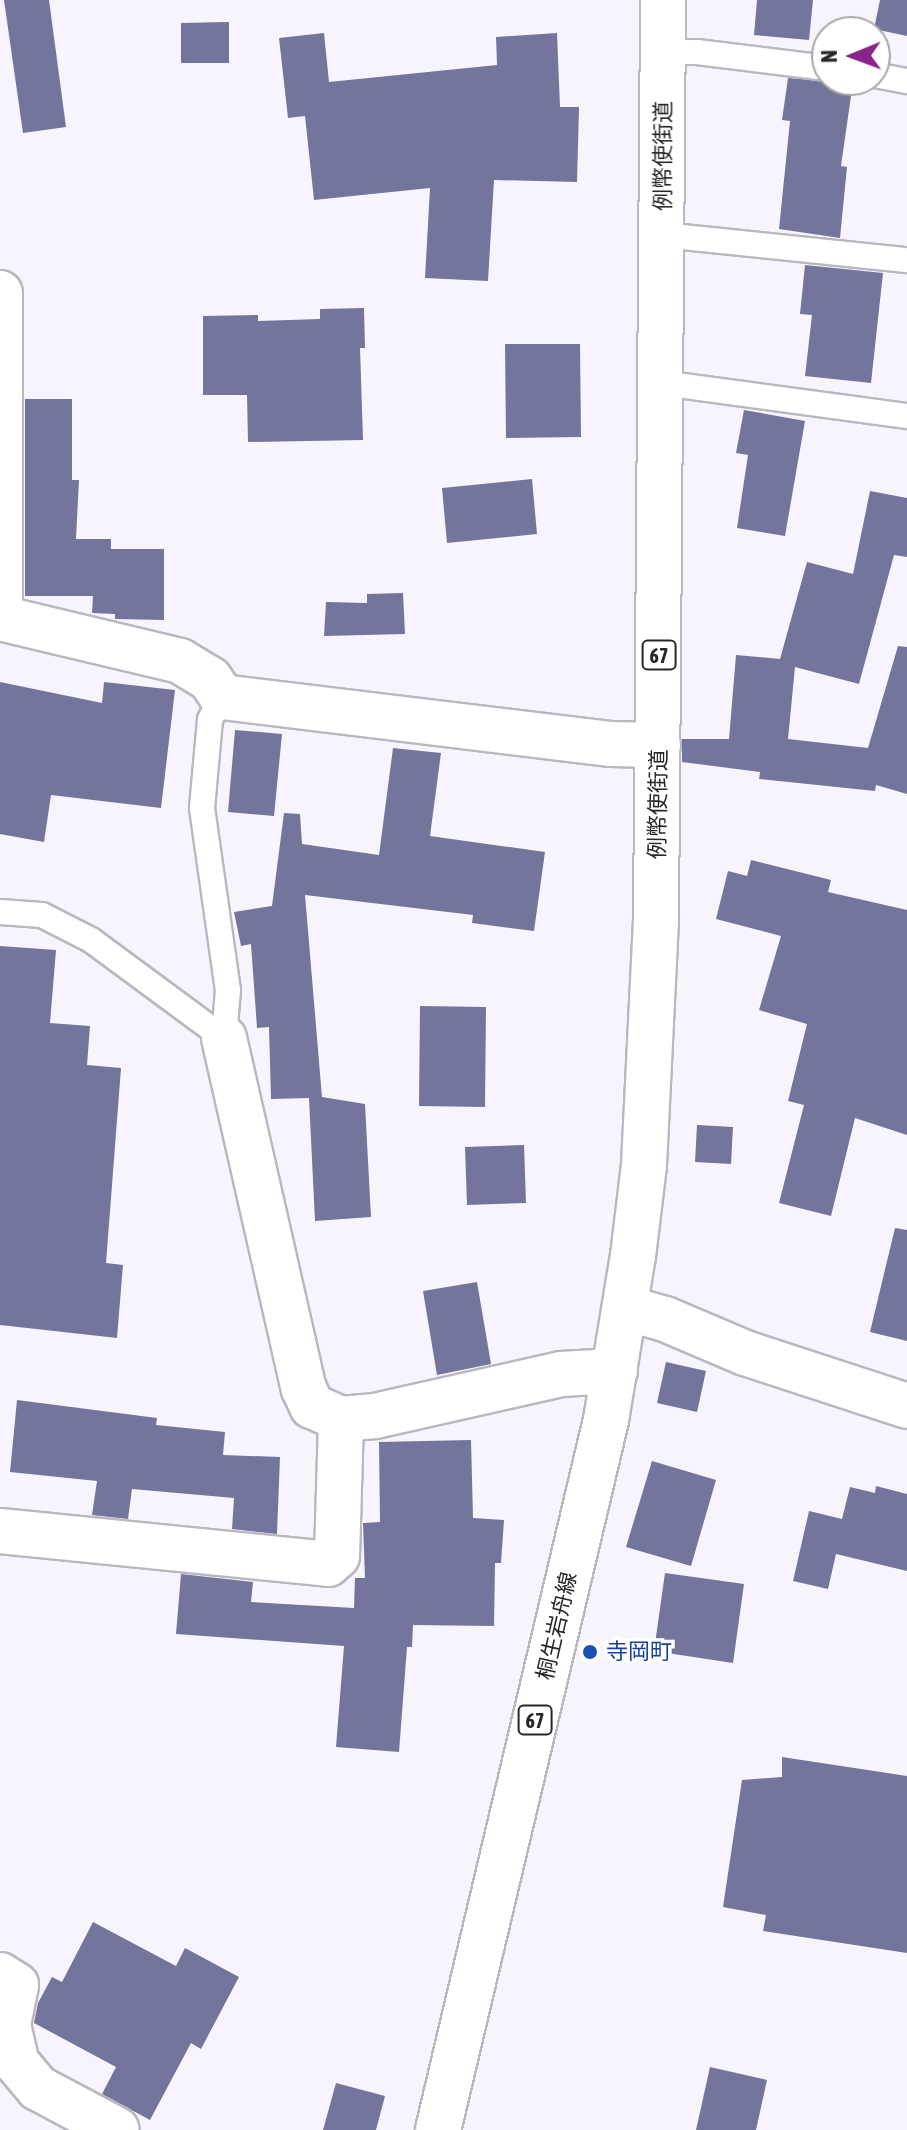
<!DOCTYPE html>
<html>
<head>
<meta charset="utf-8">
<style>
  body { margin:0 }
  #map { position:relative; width:907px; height:2130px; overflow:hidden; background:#f8f4fd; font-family:"Asap Condensed","Noto Sans JP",sans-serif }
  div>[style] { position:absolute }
  .building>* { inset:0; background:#73759c }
  .roads { filter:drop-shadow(2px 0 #bbb7bf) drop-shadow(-2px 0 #bbb7bf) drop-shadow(0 2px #bbb7bf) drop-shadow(0 -2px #bbb7bf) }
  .lane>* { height:24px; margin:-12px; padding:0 12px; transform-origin:12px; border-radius:12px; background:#fff }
  .street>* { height:44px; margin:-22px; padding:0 22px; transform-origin:22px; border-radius:22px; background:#fff }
  .primary>* { height:44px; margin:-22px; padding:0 22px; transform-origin:22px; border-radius:22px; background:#fff }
  .dots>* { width:22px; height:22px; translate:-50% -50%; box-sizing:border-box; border:4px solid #fff; border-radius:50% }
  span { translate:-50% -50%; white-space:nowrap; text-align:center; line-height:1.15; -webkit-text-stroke:7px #fff; paint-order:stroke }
  .shield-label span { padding:2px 6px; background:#fff; border:2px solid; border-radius:6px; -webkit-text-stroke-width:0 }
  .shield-label { font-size:20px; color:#282629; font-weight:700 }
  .street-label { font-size:22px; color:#282629 }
  .transit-label { font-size:22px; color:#164399 }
  .left { translate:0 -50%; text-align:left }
  .north { position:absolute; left:811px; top:16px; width:80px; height:80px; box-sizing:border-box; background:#fff; border:2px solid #a9a8a9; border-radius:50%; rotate:269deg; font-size:22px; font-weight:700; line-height:32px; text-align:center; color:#282629 }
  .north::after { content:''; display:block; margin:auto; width:28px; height:36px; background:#88238a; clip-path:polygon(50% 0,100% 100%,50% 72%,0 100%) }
</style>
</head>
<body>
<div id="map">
  <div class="building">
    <i style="clip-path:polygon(4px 0,49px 0,66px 127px,23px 133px)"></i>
    <i style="clip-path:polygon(757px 0,813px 0,809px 40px,754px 35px)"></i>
    <i style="clip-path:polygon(880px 0,907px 0,907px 36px,874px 29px)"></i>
    <i style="clip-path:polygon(229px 22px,229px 63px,181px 63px,181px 23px)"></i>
    <i style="clip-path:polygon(324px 33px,329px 82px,497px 65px,496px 37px,557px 33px,560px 107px,579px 107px,577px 182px,494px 180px,488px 281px,425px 278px,430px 188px,314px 200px,305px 116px,288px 118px,279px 38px)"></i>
    <i style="clip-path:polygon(788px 78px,853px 82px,841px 166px,847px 167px,840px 238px,779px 229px,790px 121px,782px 120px)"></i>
    <i style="clip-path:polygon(805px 265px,883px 273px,871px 383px,805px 376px,812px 315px,800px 314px)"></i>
    <i style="clip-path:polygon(364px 308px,365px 348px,360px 348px,363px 440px,248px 442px,247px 395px,203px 395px,203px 316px,258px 315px,258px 321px,320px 319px,320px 309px)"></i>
    <i style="clip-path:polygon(505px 344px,580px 344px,581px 437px,506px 438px)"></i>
    <i style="clip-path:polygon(25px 399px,72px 399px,72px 480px,79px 480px,76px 539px,111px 539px,111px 549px,164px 549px,164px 620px,115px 619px,115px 614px,92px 613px,93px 596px,25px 596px)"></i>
    <i style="clip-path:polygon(744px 410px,805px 421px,785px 536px,737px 528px,748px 455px,736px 453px)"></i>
    <i style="clip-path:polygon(532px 479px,537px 534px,447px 543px,442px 488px)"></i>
    <i style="clip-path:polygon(870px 491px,907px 498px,907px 557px,894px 555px,859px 684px,795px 667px,788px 739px,868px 748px,898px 646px,907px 647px,907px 794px,876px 785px,875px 791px,759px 779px,760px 772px,682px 762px,682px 739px,729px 739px,736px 655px,780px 659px,807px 562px,853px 574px)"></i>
    <i style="clip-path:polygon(403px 593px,405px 634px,324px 636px,326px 602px,367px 603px,367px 594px)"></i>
    <i style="clip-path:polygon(0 682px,102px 703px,104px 682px,175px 690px,161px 808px,51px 795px,44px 842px,0 834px)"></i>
    <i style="clip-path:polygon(235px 730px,282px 734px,274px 816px,228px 812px)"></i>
    <i style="clip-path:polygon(393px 748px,441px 753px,430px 836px,545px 852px,534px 931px,472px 923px,473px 915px,305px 895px,322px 1097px,365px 1104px,371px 1217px,315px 1221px,309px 1098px,271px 1099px,269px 1027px,257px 1028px,251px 944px,241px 946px,234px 912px,272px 906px,284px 813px,300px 814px,302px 844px,379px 855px)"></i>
    <i style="clip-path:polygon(751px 860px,831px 880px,828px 892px,907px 910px,907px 1135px,855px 1118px,831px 1216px,779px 1203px,804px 1105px,788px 1101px,807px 1024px,759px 1010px,781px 936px,716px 919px,728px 871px,747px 876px)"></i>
    <i style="clip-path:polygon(0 946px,56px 950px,50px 1023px,90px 1026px,87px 1065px,121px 1068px,106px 1263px,123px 1265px,117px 1338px,0 1325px)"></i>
    <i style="clip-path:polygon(420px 1006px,486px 1007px,485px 1107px,419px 1106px)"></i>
    <i style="clip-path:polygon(697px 1125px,733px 1127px,731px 1164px,695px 1162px)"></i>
    <i style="clip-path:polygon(524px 1145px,526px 1203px,467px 1205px,465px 1147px)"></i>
    <i style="clip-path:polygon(895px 1228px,907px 1230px,907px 1341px,870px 1332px)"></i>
    <i style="clip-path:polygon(477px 1282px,491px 1364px,437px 1375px,423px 1291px)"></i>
    <i style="clip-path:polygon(666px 1362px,706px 1371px,697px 1412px,657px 1403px)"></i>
    <i style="clip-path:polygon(17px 1400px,157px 1418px,156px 1425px,225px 1432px,223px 1455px,280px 1457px,277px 1534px,232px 1529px,234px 1498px,132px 1489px,128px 1519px,92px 1515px,97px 1481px,10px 1472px)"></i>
    <i style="clip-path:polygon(471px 1440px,473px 1518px,504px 1520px,501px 1563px,495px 1563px,494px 1626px,413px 1625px,412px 1647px,407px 1647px,399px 1752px,336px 1747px,344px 1646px,176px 1634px,181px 1574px,253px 1582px,251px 1602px,354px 1608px,355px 1578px,365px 1578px,363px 1523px,380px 1522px,379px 1442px)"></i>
    <i style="clip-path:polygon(652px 1461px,716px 1480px,691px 1566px,626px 1547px)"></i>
    <i style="clip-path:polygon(876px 1486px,907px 1494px,907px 1571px,836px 1554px,828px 1589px,793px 1581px,809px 1511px,842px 1519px,850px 1487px,875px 1493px)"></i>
    <i style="clip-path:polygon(665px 1573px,744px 1584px,733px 1663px,654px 1651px)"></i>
    <i style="clip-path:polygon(782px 1757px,907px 1776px,907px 1953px,763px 1931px,766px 1915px,723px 1907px,742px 1780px,782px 1777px)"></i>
    <i style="clip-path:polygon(93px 1922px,176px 1966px,185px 1948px,239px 1977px,201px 2049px,191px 2043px,150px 2120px,102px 2094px,116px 2067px,34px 2023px,38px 2003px,52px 1977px,62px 1982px)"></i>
    <i style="clip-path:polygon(710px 2067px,767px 2080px,756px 2130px,696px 2130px)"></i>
    <i style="clip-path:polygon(336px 2083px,385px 2096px,376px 2130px,323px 2130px)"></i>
  </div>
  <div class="roads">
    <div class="lane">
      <i style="left:663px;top:52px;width:34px"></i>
      <i style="left:697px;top:52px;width:131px;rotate:7deg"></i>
      <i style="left:875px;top:75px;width:33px;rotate:11deg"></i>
      <i style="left:663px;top:235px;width:245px;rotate:5.9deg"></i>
      <i style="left:662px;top:383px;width:247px;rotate:7.7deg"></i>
      <i style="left:222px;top:697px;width:26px;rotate:118deg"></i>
      <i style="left:210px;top:720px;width:88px;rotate:95.2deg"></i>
      <i style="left:202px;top:808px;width:184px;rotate:81.9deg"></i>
      <i style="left:228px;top:990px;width:48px;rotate:94.8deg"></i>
      <i style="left:0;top:912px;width:42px;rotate:4.1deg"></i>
      <i style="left:42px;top:915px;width:55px;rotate:27deg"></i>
      <i style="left:91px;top:940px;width:165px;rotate:36.4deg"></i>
    </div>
    <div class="street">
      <i style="left:0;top:293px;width:309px;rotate:90deg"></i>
      <i style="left:0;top:618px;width:185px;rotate:13.4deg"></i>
      <i style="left:180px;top:661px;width:35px;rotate:31deg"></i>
      <i style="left:210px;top:679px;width:22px;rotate:56deg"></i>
      <i style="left:222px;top:697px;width:392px;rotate:6.9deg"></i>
      <i style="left:611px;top:744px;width:47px;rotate:1.2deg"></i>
      <i style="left:224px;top:1038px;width:360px;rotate:77.2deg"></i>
      <i style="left:304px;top:1389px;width:19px;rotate:65deg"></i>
      <i style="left:312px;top:1406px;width:32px;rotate:24deg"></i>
      <i style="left:341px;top:1419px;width:34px;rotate:-5deg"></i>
      <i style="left:375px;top:1416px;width:191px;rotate:-12.7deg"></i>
      <i style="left:561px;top:1374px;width:54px;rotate:-3.2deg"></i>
      <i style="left:626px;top:1308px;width:41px;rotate:15.8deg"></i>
      <i style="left:665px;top:1319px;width:87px;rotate:23deg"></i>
      <i style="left:745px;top:1353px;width:170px;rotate:18.1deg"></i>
      <i style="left:0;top:1531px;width:330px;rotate:5.7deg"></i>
      <i style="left:328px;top:1564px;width:12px;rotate:-42deg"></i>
      <i style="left:337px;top:1556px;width:137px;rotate:-88.3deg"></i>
      <i style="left:0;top:1975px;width:19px;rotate:32deg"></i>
      <i style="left:16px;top:1985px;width:41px;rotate:101.3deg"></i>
      <i style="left:8px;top:2025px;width:39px;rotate:77deg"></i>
      <i style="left:17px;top:2063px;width:33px;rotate:50deg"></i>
      <i style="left:38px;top:2088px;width:89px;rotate:28deg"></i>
    </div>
    <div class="primary">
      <i style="left:438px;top:2130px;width:730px;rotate:-76.69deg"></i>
      <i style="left:606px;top:1420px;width:166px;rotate:-80.7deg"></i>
      <i style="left:633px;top:1256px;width:92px;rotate:-83.1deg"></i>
      <i style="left:644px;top:1165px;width:244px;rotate:-87.2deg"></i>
      <i style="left:656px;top:921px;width:921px;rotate:-89.56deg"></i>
    </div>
  </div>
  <div class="dots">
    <i style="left:590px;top:1652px;background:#1a4fb4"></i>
  </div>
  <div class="shield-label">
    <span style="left:659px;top:655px">67</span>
    <span style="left:535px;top:1720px">67</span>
  </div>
  <div class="street-label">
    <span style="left:663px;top:156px;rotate:-90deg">例幣使街道</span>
    <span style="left:658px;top:804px;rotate:-89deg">例幣使街道</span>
    <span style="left:557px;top:1626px;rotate:-77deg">桐生岩舟線</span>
  </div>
  <div class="transit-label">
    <span class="left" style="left:606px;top:1652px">寺岡町</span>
  </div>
  <div class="north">N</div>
</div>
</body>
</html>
